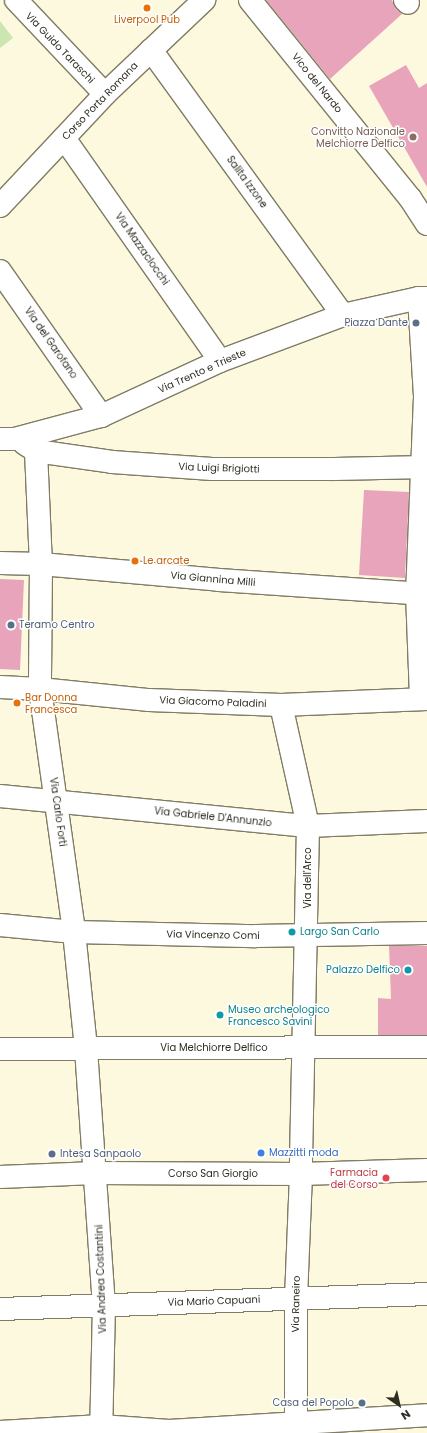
<!DOCTYPE html>
<html>
<head>
<meta charset="utf-8">
<style>
  body { margin:0 }
  #map { position:relative; width:427px; height:1433px; overflow:hidden; background:#fdf9df; font-family:Poppins,sans-serif }
  div>[style] { position:absolute }
  .green>* { inset:0; background:#cce6b1 }
  .building>* { inset:0; background:#e8a4ba }
  .roads { filter:drop-shadow(1px 0 #807c65) drop-shadow(-1px 0 #807c65) drop-shadow(0 1px #807c65) drop-shadow(0 -1px #807c65) }
  .street>* { height:22px; margin:-11px; padding:0 11px; transform-origin:11px; border-radius:11px; background:#fff }
  .dots>* { width:11px; height:11px; translate:-50% -50%; box-sizing:border-box; border:2px solid #fff; border-radius:50% }
  span { translate:-50% -50%; white-space:nowrap; text-align:center; line-height:1.15; -webkit-text-stroke:3px #fff; paint-order:stroke }
  .food-label { font-size:10px; color:#c56008 }
  .left { translate:0 -50%; text-align:left }
  .street-label { font-size:10px; color:#2e2d23 }
  .education-label { font-size:10px; color:#785e54 }
  .right { translate:-100% -50%; text-align:right }
  .service-label { font-size:10px; color:#4e5e75 }
  .culture-label { font-size:10px; color:#0d838f }
  .shop-label { font-size:10px; color:#366cbe }
  .health-label { font-size:10px; color:#be3a42 }
  .north { position:absolute; left:379px; top:1385px; width:40px; height:40px; -webkit-text-stroke:3px #fff; paint-order:stroke; rotate:146deg; font-size:11px; font-weight:700; line-height:16px; text-align:center; color:#2e2d23 }
  .north::after { content:''; display:block; margin:auto; width:14px; height:18px; background:#2e2d23; clip-path:polygon(50% 0,100% 100%,50% 72%,0 100%) }
</style>
</head>
<body>
<div id="map">
  <div class="green">
    <i style="clip-path:polygon(0 21px,13px 38px,0 48px)"></i>
  </div>
  <div class="building">
    <i style="clip-path:polygon(266px 0,392px 0,396px 9px,402px 14px,330px 79px)"></i>
    <i style="clip-path:polygon(406px 65px,419px 88px,427px 83px,427px 187px,369px 86px)"></i>
    <i style="clip-path:polygon(364px 490px,409px 492px,405px 578px,359px 575px)"></i>
    <i style="clip-path:polygon(0 579px,24px 580px,20px 670px,0 669px)"></i>
    <i style="clip-path:polygon(389px 946px,427px 946px,427px 1035px,378px 1035px,378px 998px,391px 999px)"></i>
  </div>
  <div class="roads">
    <div class="street">
      <i style="left:16px;top:0;width:129px;rotate:46.6deg"></i>
      <i style="left:250px;top:0;width:255px;rotate:51.1deg"></i>
      <i style="left:410px;top:198px;width:31px;rotate:57deg"></i>
      <i style="left:405px;top:0;width:4px;rotate:45deg"></i>
      <i style="left:151px;top:50px;width:327px;rotate:54.1deg"></i>
      <i style="left:64px;top:138px;width:272px;rotate:55deg"></i>
      <i style="left:0;top:206px;width:154px;rotate:-46.8deg"></i>
      <i style="left:105px;top:94px;width:137px;rotate:-43.5deg"></i>
      <i style="left:0;top:271px;width:177px;rotate:55.1deg"></i>
      <i style="left:419px;top:298px;width:99px;rotate:86.5deg"></i>
      <i style="left:425px;top:397px;width:196px;rotate:92.3deg"></i>
      <i style="left:417px;top:593px;width:106px;rotate:87.8deg"></i>
      <i style="left:0;top:439px;width:15px"></i>
      <i style="left:15px;top:439px;width:89px;rotate:-15deg"></i>
      <i style="left:101px;top:416px;width:131px;rotate:-24.8deg"></i>
      <i style="left:220px;top:361px;width:131px;rotate:-20.5deg"></i>
      <i style="left:343px;top:315px;width:78px;rotate:-12.6deg"></i>
      <i style="left:419px;top:298px;width:8px"></i>
      <i style="left:25px;top:444px;width:13px;rotate:32deg"></i>
      <i style="left:36px;top:451px;width:77px;rotate:8.2deg"></i>
      <i style="left:112px;top:462px;width:100px;rotate:4deg"></i>
      <i style="left:212px;top:469px;width:122px"></i>
      <i style="left:334px;top:469px;width:93px;rotate:-1.2deg"></i>
      <i style="left:36px;top:451px;width:113px;rotate:87.5deg"></i>
      <i style="left:41px;top:564px;width:125px;rotate:90.5deg"></i>
      <i style="left:40px;top:689px;width:245px;rotate:82deg"></i>
      <i style="left:74px;top:932px;width:118px;rotate:84.1deg"></i>
      <i style="left:86px;top:1049px;width:257px;rotate:86deg"></i>
      <i style="left:104px;top:1305px;width:128px;rotate:91.3deg"></i>
      <i style="left:0;top:563px;width:41px;rotate:1.4deg"></i>
      <i style="left:41px;top:564px;width:179px;rotate:5.1deg"></i>
      <i style="left:219px;top:580px;width:208px;rotate:3.9deg"></i>
      <i style="left:0;top:687px;width:40px;rotate:2.9deg"></i>
      <i style="left:40px;top:689px;width:110px;rotate:5.8deg"></i>
      <i style="left:149px;top:700px;width:132px;rotate:2.2deg"></i>
      <i style="left:281px;top:705px;width:146px;rotate:-2.4deg"></i>
      <i style="left:281px;top:705px;width:124px;rotate:77.4deg"></i>
      <i style="left:308px;top:826px;width:348px;rotate:91.2deg"></i>
      <i style="left:301px;top:1174px;width:124px;rotate:92.3deg"></i>
      <i style="left:296px;top:1298px;width:135px;rotate:90deg"></i>
      <i style="left:0;top:796px;width:309px;rotate:5.6deg"></i>
      <i style="left:308px;top:826px;width:119px;rotate:-2.4deg"></i>
      <i style="left:0;top:925px;width:74px;rotate:5.4deg"></i>
      <i style="left:74px;top:932px;width:182px;rotate:1.3deg"></i>
      <i style="left:256px;top:936px;width:171px;rotate:-1deg"></i>
      <i style="left:0;top:1049px;width:427px;rotate:-0.3deg"></i>
      <i style="left:0;top:1177px;width:95px;rotate:-2.4deg"></i>
      <i style="left:95px;top:1173px;width:206px;rotate:0.3deg"></i>
      <i style="left:301px;top:1174px;width:126px;rotate:-1.8deg"></i>
      <i style="left:0;top:1309px;width:427px;rotate:-2deg"></i>
      <i style="left:0;top:1432px;width:101px;rotate:-3.4deg"></i>
      <i style="left:101px;top:1426px;width:68px;rotate:4.2deg"></i>
      <i style="left:169px;top:1431px;width:258px;rotate:-3.5deg"></i>
    </div>
  </div>
  <div class="dots">
    <i style="left:147px;top:8px;background:#e8710a"></i>
    <i style="left:413px;top:137px;background:#8d6e63"></i>
    <i style="left:416px;top:323px;background:#5c6f8a"></i>
    <i style="left:135px;top:561px;background:#e8710a"></i>
    <i style="left:11px;top:625px;background:#5c6f8a"></i>
    <i style="left:17px;top:703px;background:#e8710a"></i>
    <i style="left:292px;top:932px;background:#0f9aa8"></i>
    <i style="left:408px;top:970px;background:#0f9aa8"></i>
    <i style="left:220px;top:1015px;background:#0f9aa8"></i>
    <i style="left:261px;top:1153px;background:#3f7fe0"></i>
    <i style="left:52px;top:1154px;background:#5c6f8a"></i>
    <i style="left:386px;top:1178px;background:#e0444e"></i>
    <i style="left:362px;top:1403px;background:#5c6f8a"></i>
  </div>
  <div class="food-label">
    <span style="left:147px;top:20px">Liverpool Pub</span>
    <span class="left" style="left:143px;top:561px">Le arcate</span>
    <span class="left" style="left:25px;top:703px">Bar Donna<br>Francesca</span>
  </div>
  <div class="street-label">
    <span style="left:60px;top:48px;rotate:46deg">Via Guido Taraschi</span>
    <span style="left:317px;top:83px;rotate:51deg">Vico del Nardo</span>
    <span style="left:100px;top:101px;rotate:-46deg">Corso Porta Romana</span>
    <span style="left:247px;top:182px;rotate:54deg">Salita Izzone</span>
    <span style="left:142px;top:249px;rotate:55deg">Via Mazzaclocchi</span>
    <span style="left:51px;top:343px;rotate:55deg">Via del Garofano</span>
    <span style="left:202px;top:371px;rotate:-24deg">Via Trento e Trieste</span>
    <span style="left:219px;top:468px;rotate:2deg">Via Luigi Brigiotti</span>
    <span style="left:213px;top:579px;rotate:5deg">Via Giannina Milli</span>
    <span style="left:213px;top:702px;rotate:2deg">Via Giacomo Paladini</span>
    <span style="left:58px;top:812px;rotate:82deg">Via Carlo Forti</span>
    <span style="left:213px;top:817px;rotate:6deg">Via Gabriele D'Annunzio</span>
    <span style="left:308px;top:878px;rotate:-90deg">Via dell'Arco</span>
    <span style="left:213px;top:935px;rotate:1deg">Via Vincenzo Comi</span>
    <span style="left:214px;top:1048px">Via Melchiorre Delfico</span>
    <span style="left:213px;top:1174px">Corso San Giorgio</span>
    <span style="left:101px;top:1279px;rotate:-92deg">Via Andrea Costantini</span>
    <span style="left:214px;top:1301px;rotate:-2deg">Via Mario Capuani</span>
    <span style="left:296px;top:1304px;rotate:-89deg">Via Raneiro</span>
  </div>
  <div class="education-label">
    <span class="right" style="left:405px;top:137px">Convitto Nazionale<br>Melchiorre Delfico</span>
  </div>
  <div class="service-label">
    <span class="right" style="left:408px;top:323px">Piazza Dante</span>
    <span class="left" style="left:19px;top:625px">Teramo Centro</span>
    <span class="left" style="left:60px;top:1154px">Intesa Sanpaolo</span>
    <span class="right" style="left:354px;top:1403px">Casa del Popolo</span>
  </div>
  <div class="culture-label">
    <span class="left" style="left:300px;top:932px">Largo San Carlo</span>
    <span class="right" style="left:400px;top:970px">Palazzo Delfico</span>
    <span class="left" style="left:228px;top:1015px">Museo archeologico<br>Francesco Savini</span>
  </div>
  <div class="shop-label">
    <span class="left" style="left:269px;top:1153px">Mazzitti moda</span>
  </div>
  <div class="health-label">
    <span class="right" style="left:378px;top:1178px">Farmacia<br>del Corso</span>
  </div>
  <div class="north">N</div>
</div>
</body>
</html>
